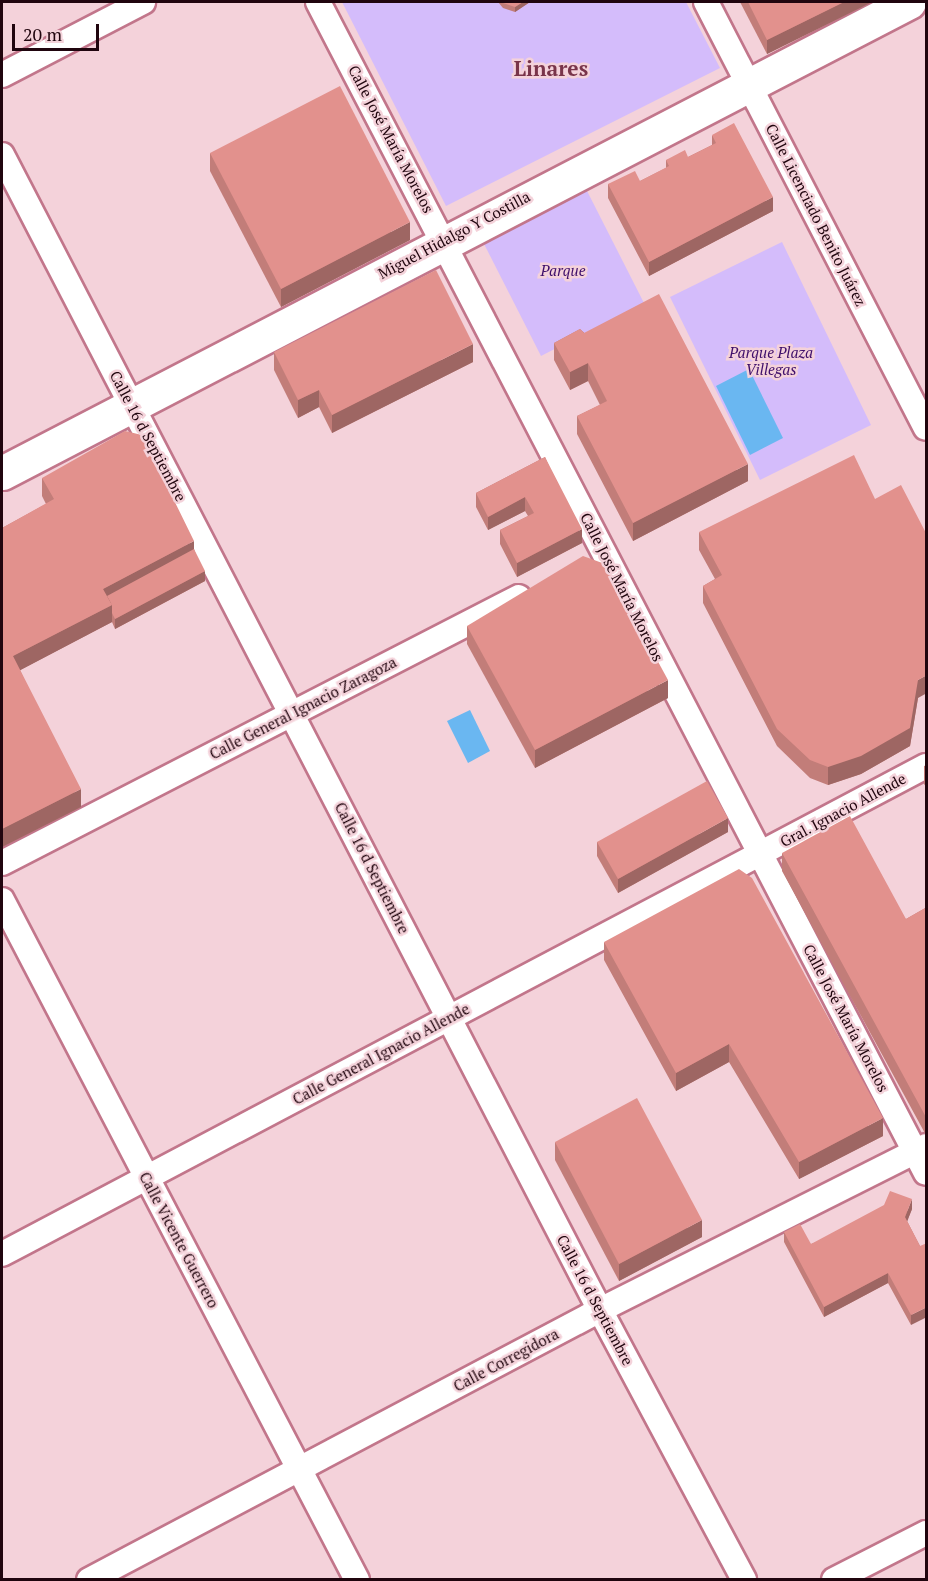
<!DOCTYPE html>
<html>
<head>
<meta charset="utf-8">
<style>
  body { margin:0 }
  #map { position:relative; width:928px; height:1581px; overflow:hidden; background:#f4d2da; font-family:"PT Serif",serif }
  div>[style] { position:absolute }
  .green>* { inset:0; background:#d4bcfb }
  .water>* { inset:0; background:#6ab7f1 }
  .roads { filter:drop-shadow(2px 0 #c2768b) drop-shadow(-2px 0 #c2768b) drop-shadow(0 2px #c2768b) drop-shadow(0 -2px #c2768b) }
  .minor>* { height:24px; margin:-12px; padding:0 12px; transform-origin:12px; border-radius:12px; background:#fff }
  .secondary>* { height:33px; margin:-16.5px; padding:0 16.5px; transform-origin:16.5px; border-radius:16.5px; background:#fff }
  .wall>* { inset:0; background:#c27d79 }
  .shaded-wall>* { inset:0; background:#9e6663 }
  .building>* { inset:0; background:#e2918d }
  span { translate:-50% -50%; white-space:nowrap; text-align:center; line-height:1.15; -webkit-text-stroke:5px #f4d2da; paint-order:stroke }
  .street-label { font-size:15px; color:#20050e }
  .park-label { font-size:15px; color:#3f0f6a; font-style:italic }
  .district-label { font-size:21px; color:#79344a; font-weight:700 }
  .frame { position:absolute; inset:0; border:3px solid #20050e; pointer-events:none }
  .scale { position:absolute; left:12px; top:24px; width:87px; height:27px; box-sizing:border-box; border:3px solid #20050e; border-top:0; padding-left:8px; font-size:18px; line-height:21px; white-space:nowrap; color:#20050e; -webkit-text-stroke:4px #f4d2da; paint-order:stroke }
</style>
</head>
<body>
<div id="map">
  <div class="green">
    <i style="clip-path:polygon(342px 2px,686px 2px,720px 68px,446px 206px)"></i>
    <i style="clip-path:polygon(584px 185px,644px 303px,541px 356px,481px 238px)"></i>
    <i style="clip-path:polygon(782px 242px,871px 425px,760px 480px,670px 297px)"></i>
  </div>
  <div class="water">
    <i style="clip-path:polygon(749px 369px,783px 438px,750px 455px,716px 386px)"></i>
    <i style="clip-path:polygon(470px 710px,490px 751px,468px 763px,447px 721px)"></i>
  </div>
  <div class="roads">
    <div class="minor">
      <i style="left:318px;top:2px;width:1319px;rotate:62.56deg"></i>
      <i style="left:706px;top:2px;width:479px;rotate:62.7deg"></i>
      <i style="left:2px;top:75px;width:159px;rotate:-27.4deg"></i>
      <i style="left:2px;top:155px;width:1301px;rotate:62.63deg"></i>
      <i style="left:600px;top:1310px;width:306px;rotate:61.9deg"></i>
      <i style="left:2px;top:863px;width:581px;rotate:-27.23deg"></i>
      <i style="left:2px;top:900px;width:767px;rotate:62.43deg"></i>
      <i style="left:2px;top:1254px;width:1045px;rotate:-27.84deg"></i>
      <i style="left:89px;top:1580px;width:578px;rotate:-27.85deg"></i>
      <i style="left:600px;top:1310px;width:365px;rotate:-26.7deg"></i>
      <i style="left:834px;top:1580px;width:103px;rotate:-27.1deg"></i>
    </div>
    <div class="secondary">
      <i style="left:2px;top:473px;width:1022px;rotate:-27.44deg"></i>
    </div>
  </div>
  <div class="wall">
    <i style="clip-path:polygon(498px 2px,530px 2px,515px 12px,503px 8px)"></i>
    <i style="clip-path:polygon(740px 2px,872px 2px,767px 54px)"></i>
    <i style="clip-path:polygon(712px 135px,773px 211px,649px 276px,608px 198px,608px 184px,640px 181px,666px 168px,666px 160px,688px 157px,712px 145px)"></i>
    <i style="clip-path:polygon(210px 153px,410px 240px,281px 307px,210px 171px)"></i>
    <i style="clip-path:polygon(580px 329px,748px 481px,633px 541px,577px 434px,577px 416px,600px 405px,588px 381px,570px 390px,554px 360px,554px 343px)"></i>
    <i style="clip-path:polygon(274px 352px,473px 362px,332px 433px,319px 407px,298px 418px,274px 370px)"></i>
    <i style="clip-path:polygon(545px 457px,582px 543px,517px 577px,500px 544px,500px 530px,528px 516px,525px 511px,488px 530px,476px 507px,476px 493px)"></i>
    <i style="clip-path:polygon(42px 478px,194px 549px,205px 581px,115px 629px,112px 622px,20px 670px,81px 807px,2px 847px,2px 528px,46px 504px,42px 496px)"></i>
    <i style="clip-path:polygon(699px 532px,918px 698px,910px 746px,861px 774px,828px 785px,810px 778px,777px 746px,703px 603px,703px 586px,715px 579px,699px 550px)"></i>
    <i style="clip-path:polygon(467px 626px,668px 698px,535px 768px,467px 644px)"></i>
    <i style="clip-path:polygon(927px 765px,927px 788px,924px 784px,924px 766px)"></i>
    <i style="clip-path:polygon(728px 832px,618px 893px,597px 856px,597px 842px)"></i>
    <i style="clip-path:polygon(782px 853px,906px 919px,927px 907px,927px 1137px,782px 871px)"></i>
    <i style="clip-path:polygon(604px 942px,883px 1136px,799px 1179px,729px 1062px,676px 1091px,604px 960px)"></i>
    <i style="clip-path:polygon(555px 1142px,702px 1237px,619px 1281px,555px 1160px)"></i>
    <i style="clip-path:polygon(912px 1209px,907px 1221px,920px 1246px,911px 1325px,888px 1283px,824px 1317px,784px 1242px,784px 1232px,811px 1244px)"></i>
  </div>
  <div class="shaded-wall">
    <i style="clip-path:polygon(523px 2px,530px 2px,515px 12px,515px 7px)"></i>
    <i style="clip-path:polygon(844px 2px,872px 2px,767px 54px,767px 40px)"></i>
    <i style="clip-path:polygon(773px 197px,773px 211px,649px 276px,649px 262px)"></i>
    <i style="clip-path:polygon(410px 222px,410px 240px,281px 307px,281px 289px)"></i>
    <i style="clip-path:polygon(473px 344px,473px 362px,332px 433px,332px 415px)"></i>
    <i style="clip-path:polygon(588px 363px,588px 381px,570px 390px,570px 372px)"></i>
    <i style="clip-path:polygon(319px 390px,319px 407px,298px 418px,298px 400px)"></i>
    <i style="clip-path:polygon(748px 464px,748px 481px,633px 541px,633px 523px)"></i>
    <i style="clip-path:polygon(525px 497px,525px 511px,488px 530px,488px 517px)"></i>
    <i style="clip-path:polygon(582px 529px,582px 543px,517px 577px,517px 563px)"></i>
    <i style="clip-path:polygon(194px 541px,194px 558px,107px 605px,103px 589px)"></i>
    <i style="clip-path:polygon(205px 571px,205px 581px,115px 629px,115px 619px)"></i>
    <i style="clip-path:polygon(112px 605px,112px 622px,13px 674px,13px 656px)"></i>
    <i style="clip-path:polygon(927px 675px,927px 693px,918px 698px,910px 746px,861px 774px,828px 785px,828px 767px,918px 680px)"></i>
    <i style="clip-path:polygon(668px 680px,668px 698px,535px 768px,535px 750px)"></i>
    <i style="clip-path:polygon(81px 789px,81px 807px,2px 847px,2px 829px)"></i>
    <i style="clip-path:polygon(728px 818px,728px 832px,618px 893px,618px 879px)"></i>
    <i style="clip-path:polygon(729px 1044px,729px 1062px,676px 1091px,676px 1073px)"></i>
    <i style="clip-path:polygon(883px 1118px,883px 1136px,799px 1179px,799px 1162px)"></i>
    <i style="clip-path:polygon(912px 1199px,912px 1209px,905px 1227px,905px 1217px)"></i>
    <i style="clip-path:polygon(702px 1220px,702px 1237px,619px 1281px,619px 1264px)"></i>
    <i style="clip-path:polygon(888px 1273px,888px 1283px,824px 1317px,824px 1307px)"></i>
    <i style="clip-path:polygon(927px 1307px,927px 1317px,911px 1325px,911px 1315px)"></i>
  </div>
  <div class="building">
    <i style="clip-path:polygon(502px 2px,523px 2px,515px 7px,503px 3px)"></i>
    <i style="clip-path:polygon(748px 2px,844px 2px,767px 40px)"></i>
    <i style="clip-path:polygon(340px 86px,410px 222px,281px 289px,210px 153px)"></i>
    <i style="clip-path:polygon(734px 123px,773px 197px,649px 262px,608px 184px,635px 171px,640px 181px,669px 166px,666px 160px,685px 150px,688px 157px,716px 143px,712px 135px)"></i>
    <i style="clip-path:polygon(436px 270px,473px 344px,332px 415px,319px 390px,298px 400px,274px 352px)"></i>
    <i style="clip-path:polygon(659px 294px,748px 464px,633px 523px,577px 416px,607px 401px,588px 363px,570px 372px,554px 343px,580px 329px,584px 333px)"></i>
    <i style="clip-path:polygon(125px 431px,142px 435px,194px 541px,103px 589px,112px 605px,13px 656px,81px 789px,2px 829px,2px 528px,54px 499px,42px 478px)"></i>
    <i style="clip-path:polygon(854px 455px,875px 499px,901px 485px,927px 535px,927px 675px,918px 680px,910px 728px,861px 756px,828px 767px,810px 760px,777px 729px,703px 586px,722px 575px,699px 532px)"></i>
    <i style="clip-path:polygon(545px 457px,582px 529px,517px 563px,500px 530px,534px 513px,525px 497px,488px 517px,476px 493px)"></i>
    <i style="clip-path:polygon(194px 549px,205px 571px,115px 619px,112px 613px,112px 605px,107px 596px)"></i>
    <i style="clip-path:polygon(583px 556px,605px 564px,668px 680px,535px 750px,467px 626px)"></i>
    <i style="clip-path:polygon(707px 781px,728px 818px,618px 879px,597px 842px)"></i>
    <i style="clip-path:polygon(850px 816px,906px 919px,927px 907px,927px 1119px,782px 853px)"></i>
    <i style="clip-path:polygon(739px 869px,752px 878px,883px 1118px,799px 1162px,729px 1044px,676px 1073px,604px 942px)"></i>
    <i style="clip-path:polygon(637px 1098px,702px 1220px,619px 1264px,555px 1142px)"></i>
    <i style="clip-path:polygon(890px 1191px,912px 1199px,905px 1217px,920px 1246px,927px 1243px,927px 1307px,911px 1315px,888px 1273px,824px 1307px,784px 1232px,800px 1224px,811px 1244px,884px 1205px)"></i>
  </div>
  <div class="street-label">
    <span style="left:391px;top:139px;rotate:62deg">Calle José María Morelos</span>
    <span style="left:816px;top:215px;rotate:63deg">Calle Licenciado Benito Juárez</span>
    <span style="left:454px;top:235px;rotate:-28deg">Miguel Hidalgo Y Costilla</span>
    <span style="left:148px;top:436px;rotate:62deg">Calle 16 d Septiembre</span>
    <span style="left:622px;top:587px;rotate:63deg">Calle José María Morelos</span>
    <span style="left:303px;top:708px;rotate:-27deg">Calle General Ignacio Zaragoza</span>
    <span style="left:843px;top:810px;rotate:-28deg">Gral. Ignacio Allende</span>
    <span style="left:372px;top:868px;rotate:63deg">Calle 16 d Septiembre</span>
    <span style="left:846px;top:1018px;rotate:62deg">Calle José María Morelos</span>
    <span style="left:381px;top:1054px;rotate:-28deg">Calle General Ignacio Allende</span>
    <span style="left:179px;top:1240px;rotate:62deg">Calle Vicente Guerrero</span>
    <span style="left:595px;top:1300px;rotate:62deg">Calle 16 d Septiembre</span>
    <span style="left:506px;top:1360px;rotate:-28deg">Calle Corregidora</span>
  </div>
  <div class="park-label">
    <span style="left:563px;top:271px">Parque</span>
    <span style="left:771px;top:361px">Parque Plaza<br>Villegas</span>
  </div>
  <div class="district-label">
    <span style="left:551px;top:68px">Linares</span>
  </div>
  <div class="frame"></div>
  <div class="scale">20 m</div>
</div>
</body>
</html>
